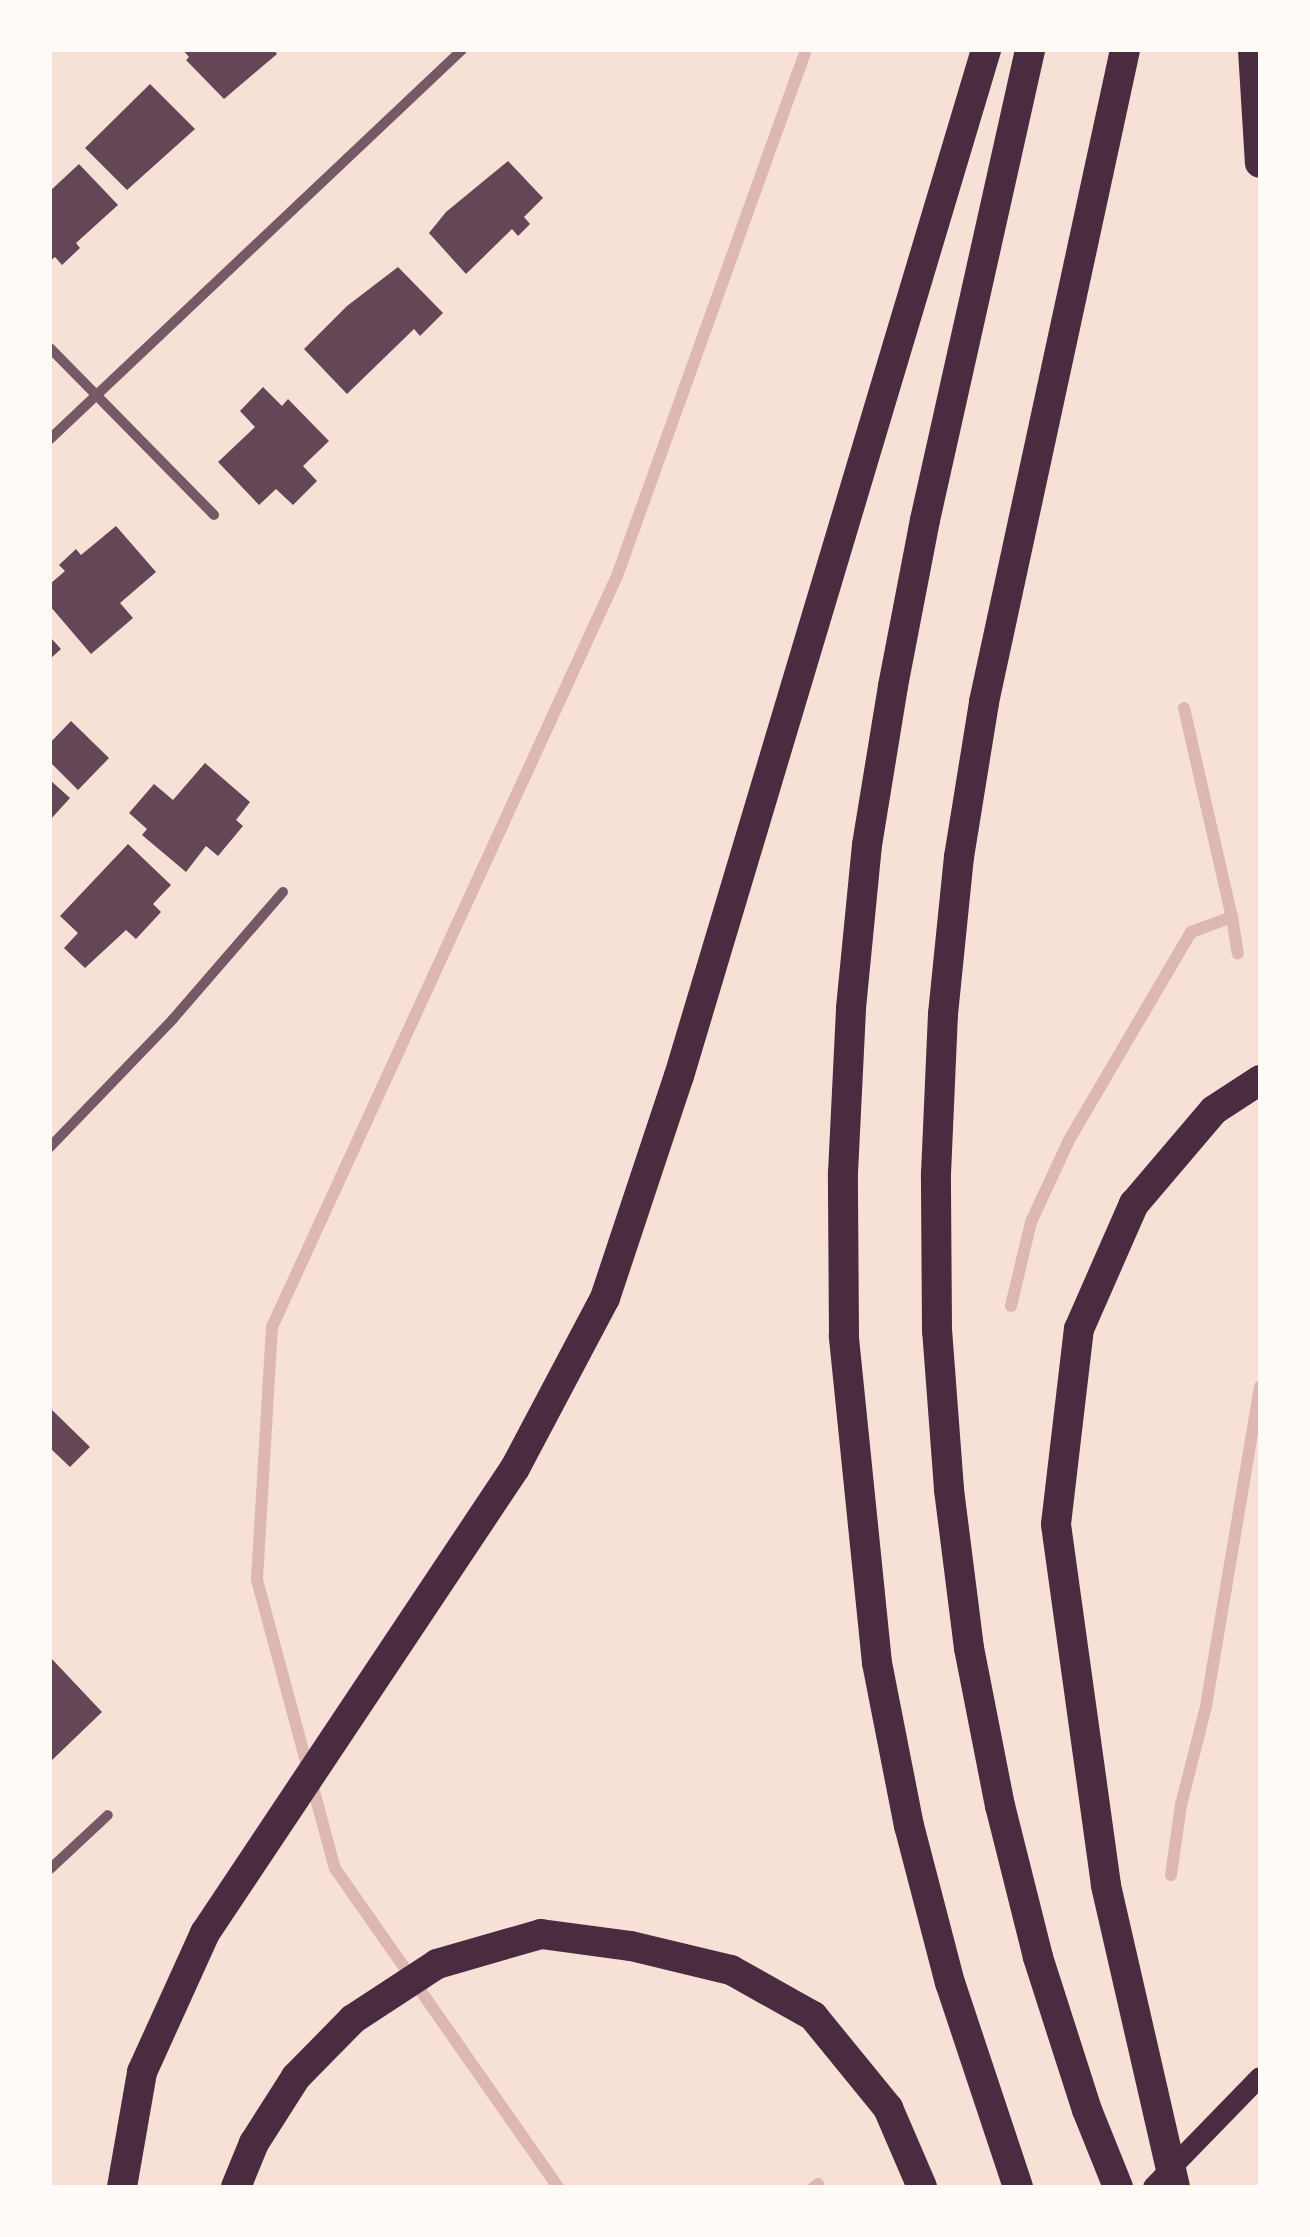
<!DOCTYPE html>
<html>
<head>
<meta charset="utf-8">
<style>
  body { margin:0 }
  #map { position:relative; width:1310px; height:2237px; overflow:hidden; background:#f7e1d7; font-family:Commissioner,sans-serif }
  div>[style] { position:absolute }
  .stream>* { height:12px; margin:-6px; padding:0 6px; transform-origin:6px; border-radius:6px; background:#dcb8b0 }
  .building>* { inset:0; background:#644757 }
  .minor>* { height:10px; margin:-5px; padding:0 5px; transform-origin:5px; border-radius:5px; background:#755966 }
  .secondary>* { height:20px; margin:-10px; padding:0 10px; transform-origin:10px; border-radius:10px; background:#4a2c40 }
  .motorway>* { height:30px; margin:-15px; padding:0 15px; transform-origin:15px; border-radius:15px; background:#4a2c40 }
  span { translate:-50% -50%; white-space:nowrap; text-align:center; line-height:1.15; -webkit-text-stroke:10px #fffaf5; paint-order:stroke }
  .frame { position:absolute; inset:0; border:52px solid #fffaf5; pointer-events:none }
</style>
</head>
<body>
<div id="map">
  <div class="stream">
    <i style="left:1184px;top:708px;width:214px;rotate:77.1deg"></i>
    <i style="left:1011px;top:1306px;width:86px;rotate:-76.6deg"></i>
    <i style="left:1031px;top:1222px;width:90px;rotate:-65.1deg"></i>
    <i style="left:1069px;top:1140px;width:241px;rotate:-59.6deg"></i>
    <i style="left:1191px;top:932px;width:44px;rotate:-20.1deg"></i>
    <i style="left:1232px;top:917px;width:37px;rotate:81deg"></i>
    <i style="left:1171px;top:1875px;width:71px;rotate:-81.9deg"></i>
    <i style="left:1181px;top:1805px;width:102px;rotate:-75.8deg"></i>
    <i style="left:1206px;top:1706px;width:324px;rotate:-80.4deg"></i>
    <i style="left:558px;top:2187px;width:388px;rotate:-125deg"></i>
    <i style="left:335px;top:1869px;width:300px;rotate:-105.1deg"></i>
    <i style="left:257px;top:1579px;width:252px;rotate:-86.6deg"></i>
    <i style="left:272px;top:1327px;width:826px;rotate:-65.33deg"></i>
    <i style="left:617px;top:576px;width:559px;rotate:-70.24deg"></i>
    <i style="left:814px;top:2187px;width:5px;rotate:-37deg"></i>
  </div>
  <div class="building">
    <i style="clip-path:polygon(183px 50px,274px 50px,277px 54px,224px 99px,186px 60px,189px 57px)"></i>
    <i style="clip-path:polygon(150px 84px,195px 129px,127px 190px,85px 148px)"></i>
    <i style="clip-path:polygon(508px 161px,543px 198px,524px 217px,530px 224px,518px 236px,512px 229px,466px 274px,429px 233px,446px 212px)"></i>
    <i style="clip-path:polygon(79px 164px,118px 205px,76px 243px,80px 248px,62px 265px,55px 257px,50px 261px,50px 191px)"></i>
    <i style="clip-path:polygon(398px 267px,443px 313px,420px 336px,414px 329px,347px 394px,304px 349px,347px 306px)"></i>
    <i style="clip-path:polygon(263px 387px,282px 406px,288px 399px,329px 441px,303px 466px,317px 481px,293px 505px,276px 489px,259px 505px,218px 462px,255px 427px,240px 411px)"></i>
    <i style="clip-path:polygon(116px 526px,156px 572px,120px 603px,133px 618px,91px 654px,50px 606px,50px 584px,65px 571px,59px 565px,76px 549px,81px 555px)"></i>
    <i style="clip-path:polygon(50px 637px,61px 649px,50px 659px)"></i>
    <i style="clip-path:polygon(71px 721px,109px 758px,78px 790px,50px 762px,50px 743px)"></i>
    <i style="clip-path:polygon(205px 763px,250px 802px,236px 820px,243px 826px,218px 856px,206px 846px,186px 872px,142px 835px,147px 829px,129px 813px,154px 784px,173px 800px)"></i>
    <i style="clip-path:polygon(50px 780px,70px 798px,50px 820px)"></i>
    <i style="clip-path:polygon(128px 844px,171px 885px,153px 904px,161px 912px,136px 939px,126px 930px,85px 968px,64px 948px,78px 933px,60px 916px)"></i>
    <i style="clip-path:polygon(50px 1408px,90px 1447px,70px 1467px,50px 1448px)"></i>
    <i style="clip-path:polygon(50px 1657px,102px 1712px,50px 1762px)"></i>
  </div>
  <div class="minor">
    <i style="left:50px;top:348px;width:234px;rotate:45.5deg"></i>
    <i style="left:50px;top:439px;width:567px;rotate:-43.36deg"></i>
    <i style="left:50px;top:1147px;width:178px;rotate:-46.1deg"></i>
    <i style="left:173px;top:1019px;width:168px;rotate:-49.1deg"></i>
    <i style="left:50px;top:1869px;width:79px;rotate:-43deg"></i>
  </div>
  <div class="secondary">
    <i style="left:1153px;top:2187px;width:153px;rotate:-45.8deg"></i>
  </div>
  <div class="motorway">
    <i style="left:1253px;top:50px;width:113px;rotate:86.5deg"></i>
    <i style="left:122px;top:2187px;width:117px;rotate:-80.1deg"></i>
    <i style="left:142px;top:2072px;width:153px;rotate:-65.6deg"></i>
    <i style="left:205px;top:1933px;width:559px;rotate:-56.31deg"></i>
    <i style="left:515px;top:1468px;width:192px;rotate:-62.1deg"></i>
    <i style="left:605px;top:1298px;width:234px;rotate:-71.6deg"></i>
    <i style="left:679px;top:1076px;width:1071px;rotate:-73.34deg"></i>
    <i style="left:236px;top:2187px;width:48px;rotate:-67.8deg"></i>
    <i style="left:254px;top:2143px;width:78px;rotate:-57.5deg"></i>
    <i style="left:296px;top:2077px;width:81px;rotate:-45.5deg"></i>
    <i style="left:353px;top:2019px;width:100px;rotate:-33.2deg"></i>
    <i style="left:437px;top:1964px;width:108px;rotate:-16.1deg"></i>
    <i style="left:541px;top:1934px;width:91px;rotate:7.6deg"></i>
    <i style="left:631px;top:1946px;width:103px;rotate:13.5deg"></i>
    <i style="left:731px;top:1970px;width:94px;rotate:29.3deg"></i>
    <i style="left:813px;top:2016px;width:119px;rotate:50.8deg"></i>
    <i style="left:888px;top:2108px;width:86px;rotate:66.7deg"></i>
    <i style="left:1018px;top:2187px;width:215px;rotate:-108.4deg"></i>
    <i style="left:950px;top:1983px;width:162px;rotate:-104.6deg"></i>
    <i style="left:909px;top:1826px;width:166px;rotate:-101.1deg"></i>
    <i style="left:877px;top:1663px;width:329px;rotate:-95.8deg"></i>
    <i style="left:844px;top:1336px;width:163px;rotate:-90.4deg"></i>
    <i style="left:843px;top:1173px;width:165px;rotate:-87.2deg"></i>
    <i style="left:851px;top:1008px;width:164px;rotate:-84.4deg"></i>
    <i style="left:867px;top:845px;width:161px;rotate:-80.7deg"></i>
    <i style="left:893px;top:686px;width:169px;rotate:-79.1deg"></i>
    <i style="left:925px;top:520px;width:482px;rotate:-77.4deg"></i>
    <i style="left:1118px;top:2187px;width:83px;rotate:-111.9deg"></i>
    <i style="left:1087px;top:2110px;width:161px;rotate:-107.8deg"></i>
    <i style="left:1038px;top:1957px;width:156px;rotate:-104.1deg"></i>
    <i style="left:1000px;top:1806px;width:161px;rotate:-101.1deg"></i>
    <i style="left:969px;top:1648px;width:160px;rotate:-97.2deg"></i>
    <i style="left:949px;top:1489px;width:158px;rotate:-94.3deg"></i>
    <i style="left:937px;top:1331px;width:157px;rotate:-90.4deg"></i>
    <i style="left:936px;top:1174px;width:160px;rotate:-87.5deg"></i>
    <i style="left:943px;top:1014px;width:158px;rotate:-84.2deg"></i>
    <i style="left:959px;top:857px;width:157px;rotate:-80.8deg"></i>
    <i style="left:984px;top:702px;width:667px;rotate:-77.8deg"></i>
    <i style="left:1175px;top:2187px;width:310px;rotate:-102.9deg"></i>
    <i style="left:1106px;top:1885px;width:364px;rotate:-97.9deg"></i>
    <i style="left:1056px;top:1524px;width:196px;rotate:-83.3deg"></i>
    <i style="left:1079px;top:1329px;width:137px;rotate:-66.3deg"></i>
    <i style="left:1134px;top:1204px;width:123px;rotate:-49.6deg"></i>
    <i style="left:1214px;top:1110px;width:55px;rotate:-33.1deg"></i>
  </div>
  <div class="frame"></div>
</div>
</body>
</html>
